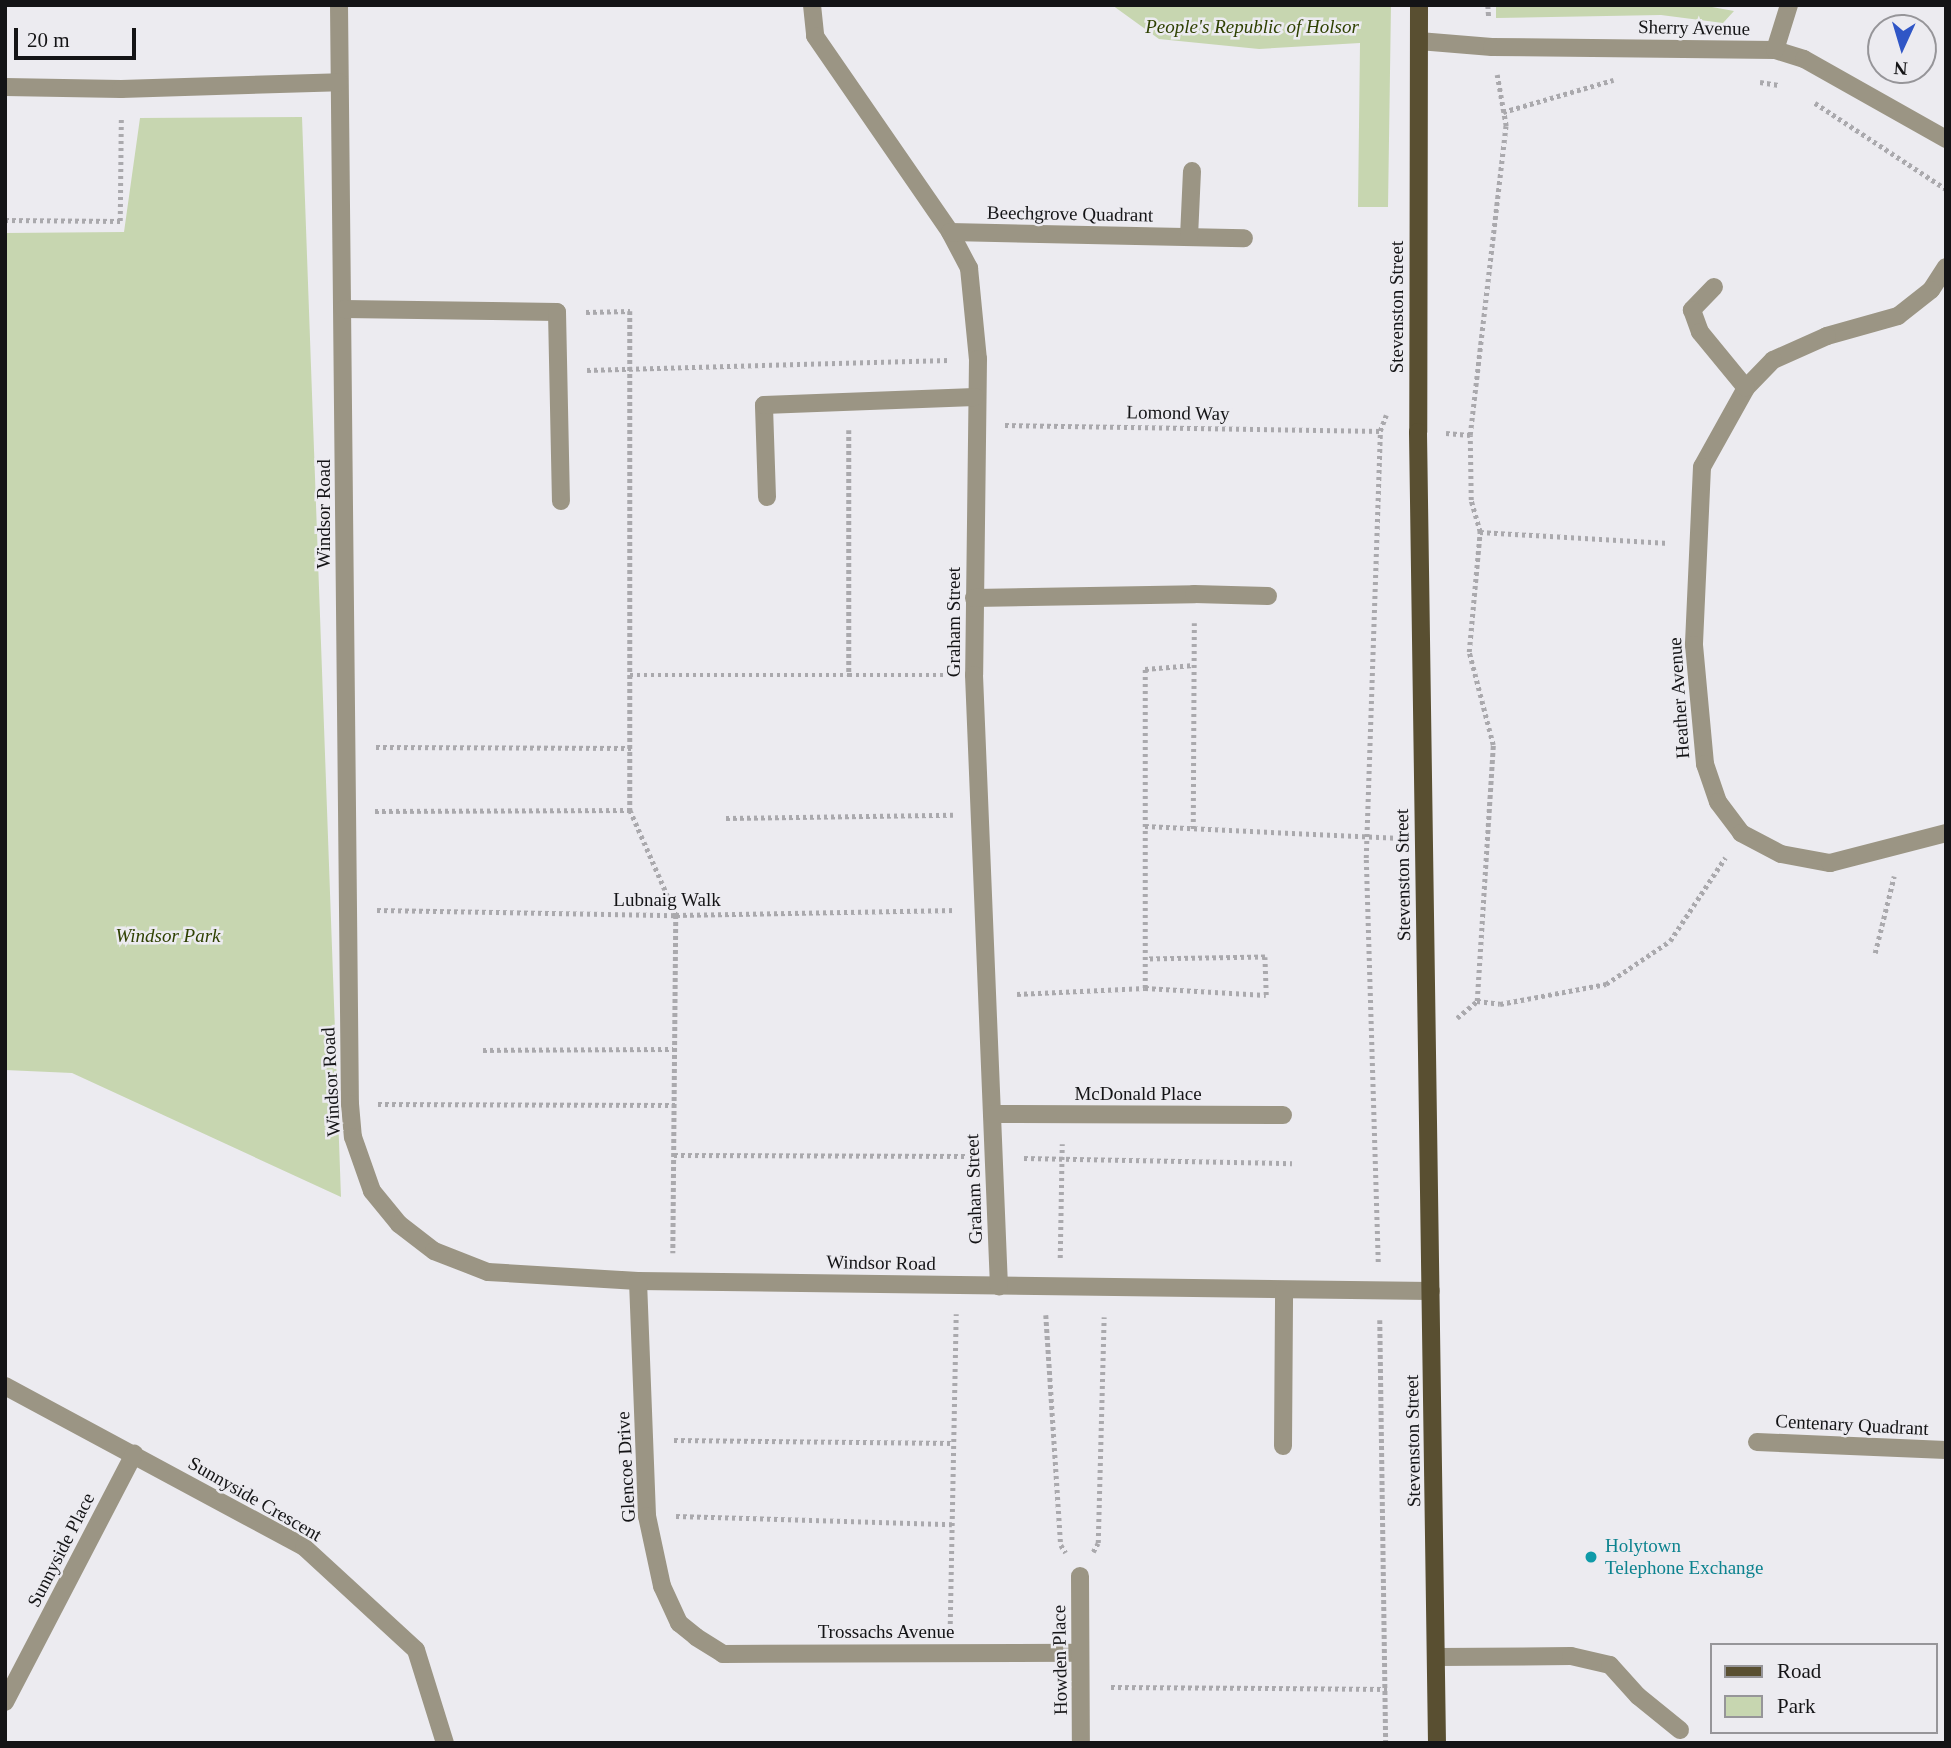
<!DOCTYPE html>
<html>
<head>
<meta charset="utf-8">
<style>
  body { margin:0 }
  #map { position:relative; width:1951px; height:1748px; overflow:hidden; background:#ecebf0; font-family:Georgia,serif }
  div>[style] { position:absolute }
  .green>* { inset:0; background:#c7d6b0 }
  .path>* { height:4.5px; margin-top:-2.25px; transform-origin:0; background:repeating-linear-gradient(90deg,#aaa9ad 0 3.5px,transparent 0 7px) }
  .minor>* { height:18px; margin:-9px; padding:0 9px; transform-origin:9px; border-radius:9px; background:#9b9584 }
  .major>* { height:18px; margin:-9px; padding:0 9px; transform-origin:9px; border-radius:9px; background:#594f31 }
  .dots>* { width:19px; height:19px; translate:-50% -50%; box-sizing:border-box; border:4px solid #ecebf0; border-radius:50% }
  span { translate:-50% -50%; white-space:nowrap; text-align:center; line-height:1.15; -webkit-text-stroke:5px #ecebf0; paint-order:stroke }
  .park-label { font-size:19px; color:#2f4102; font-style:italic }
  .street-label { font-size:19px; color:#141416 }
  .culture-label { font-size:19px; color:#0d838f }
  .left { translate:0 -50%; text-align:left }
  .frame { position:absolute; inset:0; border:7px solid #141416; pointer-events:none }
  .legend { position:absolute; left:1710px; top:1643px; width:228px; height:91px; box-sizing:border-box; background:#ecebf0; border:2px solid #969599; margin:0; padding:9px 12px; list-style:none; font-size:21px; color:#141416 }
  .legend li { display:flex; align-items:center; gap:14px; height:35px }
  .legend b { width:35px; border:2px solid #969599 }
  .north { position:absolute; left:1867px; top:14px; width:70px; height:70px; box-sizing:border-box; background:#ecebf0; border:2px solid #969599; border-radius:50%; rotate:184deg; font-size:19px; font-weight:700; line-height:28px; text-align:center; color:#141416 }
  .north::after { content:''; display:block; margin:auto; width:24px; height:32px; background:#3056c6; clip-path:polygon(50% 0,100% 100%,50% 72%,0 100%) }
  .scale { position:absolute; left:14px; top:28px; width:122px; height:32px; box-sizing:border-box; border:4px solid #141416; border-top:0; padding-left:9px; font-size:21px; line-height:24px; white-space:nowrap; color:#141416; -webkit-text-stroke:5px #ecebf0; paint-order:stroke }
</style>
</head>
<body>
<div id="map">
  <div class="green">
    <i style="clip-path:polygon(1112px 5px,1391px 5px,1388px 207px,1358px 207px,1360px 43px,1259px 49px,1159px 39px)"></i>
    <i style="clip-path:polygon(1496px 5px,1701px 5px,1734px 11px,1723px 23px,1661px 15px,1496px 18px)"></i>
    <i style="clip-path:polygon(302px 117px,341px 1197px,72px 1073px,5px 1070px,5px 233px,124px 232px,140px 118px)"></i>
  </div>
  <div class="path">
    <i style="left:1488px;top:5px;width:13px;rotate:86deg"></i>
    <i style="left:1760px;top:82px;width:19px;rotate:9deg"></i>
    <i style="left:1815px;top:103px;width:157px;rotate:33.3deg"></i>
    <i style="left:1503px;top:112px;width:115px;rotate:-16.2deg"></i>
    <i style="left:5px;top:220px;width:115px;rotate:0.5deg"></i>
    <i style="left:120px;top:221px;width:104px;rotate:-89.4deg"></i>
    <i style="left:586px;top:312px;width:44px;rotate:-1.3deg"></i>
    <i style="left:630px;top:311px;width:499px;rotate:90deg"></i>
    <i style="left:630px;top:810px;width:115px;rotate:66.3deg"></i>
    <i style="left:676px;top:915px;width:338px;rotate:90.5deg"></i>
    <i style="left:587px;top:370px;width:362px;rotate:-1.6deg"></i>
    <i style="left:1005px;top:425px;width:377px;rotate:0.9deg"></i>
    <i style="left:849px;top:430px;width:245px;rotate:90deg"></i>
    <i style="left:849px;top:675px;width:97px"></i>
    <i style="left:1446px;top:433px;width:24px;rotate:5deg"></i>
    <i style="left:1480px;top:532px;width:189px;rotate:3.3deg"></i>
    <i style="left:630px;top:675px;width:219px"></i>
    <i style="left:376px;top:747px;width:255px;rotate:0.2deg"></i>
    <i style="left:375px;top:811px;width:255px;rotate:-0.2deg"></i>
    <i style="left:726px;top:818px;width:227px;rotate:-0.8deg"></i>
    <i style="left:1145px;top:826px;width:251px;rotate:2.7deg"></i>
    <i style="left:1193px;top:829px;width:206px;rotate:-89.7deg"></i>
    <i style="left:377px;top:910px;width:299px;rotate:1deg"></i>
    <i style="left:676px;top:915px;width:280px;rotate:-1deg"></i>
    <i style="left:1875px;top:953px;width:79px;rotate:-76.1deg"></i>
    <i style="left:1145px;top:988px;width:319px;rotate:-90deg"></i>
    <i style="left:1145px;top:669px;width:49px;rotate:-4.7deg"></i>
    <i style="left:1017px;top:994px;width:128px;rotate:-2.7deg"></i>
    <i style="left:1145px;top:988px;width:121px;rotate:3.3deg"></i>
    <i style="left:1266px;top:995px;width:38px;rotate:-92deg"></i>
    <i style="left:1265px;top:957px;width:119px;rotate:179deg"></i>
    <i style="left:1477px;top:1001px;width:23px;rotate:7deg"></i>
    <i style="left:1500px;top:1004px;width:108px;rotate:-10.7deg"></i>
    <i style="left:1606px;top:984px;width:77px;rotate:-33.9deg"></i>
    <i style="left:1670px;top:941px;width:100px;rotate:-56.5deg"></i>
    <i style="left:1457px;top:1018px;width:26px;rotate:-40deg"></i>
    <i style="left:1477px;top:1001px;width:256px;rotate:-86.4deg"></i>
    <i style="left:1493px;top:745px;width:96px;rotate:-104.5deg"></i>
    <i style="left:1469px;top:652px;width:121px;rotate:-84.8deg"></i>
    <i style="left:1480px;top:532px;width:33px;rotate:-106deg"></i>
    <i style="left:1471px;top:500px;width:65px;rotate:-90.9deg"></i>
    <i style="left:1470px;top:435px;width:311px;rotate:-83.4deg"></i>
    <i style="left:1506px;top:126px;width:52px;rotate:-100deg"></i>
    <i style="left:483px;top:1050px;width:190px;rotate:-0.3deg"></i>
    <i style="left:378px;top:1104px;width:297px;rotate:0.2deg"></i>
    <i style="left:674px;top:1155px;width:292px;rotate:0.2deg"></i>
    <i style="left:1024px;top:1158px;width:268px;rotate:1.1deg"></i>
    <i style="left:1060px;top:1258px;width:114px;rotate:-89deg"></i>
    <i style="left:1378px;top:1262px;width:404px;rotate:-91.7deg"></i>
    <i style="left:1366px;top:858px;width:427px;rotate:-88.1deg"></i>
    <i style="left:1380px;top:431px;width:17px;rotate:-69deg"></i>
    <i style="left:1046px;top:1315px;width:230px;rotate:86.3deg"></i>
    <i style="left:1061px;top:1545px;width:9px;rotate:58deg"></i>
    <i style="left:1380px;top:1320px;width:423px;rotate:89.2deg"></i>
    <i style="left:674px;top:1440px;width:280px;rotate:0.6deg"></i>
    <i style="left:676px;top:1516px;width:276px;rotate:1.7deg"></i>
    <i style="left:1093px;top:1552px;width:10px;rotate:-61deg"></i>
    <i style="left:1098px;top:1543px;width:226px;rotate:-88.5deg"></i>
    <i style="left:950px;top:1624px;width:310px;rotate:-88.9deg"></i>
    <i style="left:1111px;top:1687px;width:276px;rotate:0.4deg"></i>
  </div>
  <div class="minor">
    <i style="left:339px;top:5px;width:1099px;rotate:89.43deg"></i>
    <i style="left:350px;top:1104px;width:33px;rotate:85deg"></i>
    <i style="left:353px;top:1137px;width:57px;rotate:70.6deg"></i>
    <i style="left:372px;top:1191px;width:43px;rotate:50.7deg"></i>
    <i style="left:399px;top:1224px;width:44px;rotate:37.6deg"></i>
    <i style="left:434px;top:1251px;width:58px;rotate:21.3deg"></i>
    <i style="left:488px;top:1272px;width:150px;rotate:3.4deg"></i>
    <i style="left:638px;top:1281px;width:793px;rotate:0.72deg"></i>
    <i style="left:812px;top:5px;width:31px;rotate:84deg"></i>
    <i style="left:815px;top:36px;width:238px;rotate:55.4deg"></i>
    <i style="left:950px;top:232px;width:41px;rotate:62.2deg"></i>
    <i style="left:969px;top:268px;width:91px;rotate:84.4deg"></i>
    <i style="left:978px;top:359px;width:316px;rotate:90.7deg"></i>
    <i style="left:974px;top:675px;width:612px;rotate:87.66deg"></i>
    <i style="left:1419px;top:41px;width:73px;rotate:4.7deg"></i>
    <i style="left:1492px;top:47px;width:283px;rotate:0.6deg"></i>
    <i style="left:1775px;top:50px;width:30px;rotate:17deg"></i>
    <i style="left:1804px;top:59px;width:163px;rotate:29.4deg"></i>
    <i style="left:1775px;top:50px;width:47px;rotate:-72.7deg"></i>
    <i style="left:5px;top:87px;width:116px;rotate:1deg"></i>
    <i style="left:121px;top:89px;width:218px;rotate:-1.8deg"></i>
    <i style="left:950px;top:232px;width:294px;rotate:1.2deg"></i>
    <i style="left:1189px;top:237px;width:66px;rotate:-87.4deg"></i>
    <i style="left:1946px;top:267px;width:27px;rotate:123deg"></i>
    <i style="left:1931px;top:290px;width:42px;rotate:141.8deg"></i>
    <i style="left:1898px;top:316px;width:74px;rotate:164.3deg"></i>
    <i style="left:1827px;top:336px;width:59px;rotate:156deg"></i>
    <i style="left:1773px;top:360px;width:39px;rotate:134deg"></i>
    <i style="left:1746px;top:388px;width:90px;rotate:119.1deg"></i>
    <i style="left:1702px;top:467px;width:178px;rotate:92.6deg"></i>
    <i style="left:1694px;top:645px;width:120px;rotate:84.7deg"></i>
    <i style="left:1705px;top:764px;width:40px;rotate:71.1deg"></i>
    <i style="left:1718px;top:802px;width:39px;rotate:53deg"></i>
    <i style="left:1741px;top:833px;width:45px;rotate:27.7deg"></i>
    <i style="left:1781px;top:854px;width:50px;rotate:10.4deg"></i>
    <i style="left:1830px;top:863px;width:120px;rotate:-14.5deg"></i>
    <i style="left:1714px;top:287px;width:32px;rotate:134deg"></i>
    <i style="left:1692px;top:310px;width:23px;rotate:70deg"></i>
    <i style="left:1700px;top:332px;width:72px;rotate:50.6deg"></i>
    <i style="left:344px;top:309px;width:213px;rotate:0.8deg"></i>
    <i style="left:557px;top:312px;width:189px;rotate:88.8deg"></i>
    <i style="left:767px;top:497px;width:92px;rotate:-91.9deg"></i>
    <i style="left:764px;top:405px;width:211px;rotate:-2.2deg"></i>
    <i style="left:974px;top:598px;width:220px;rotate:-1deg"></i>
    <i style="left:1194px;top:594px;width:74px;rotate:1.5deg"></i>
    <i style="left:992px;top:1114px;width:291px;rotate:0.2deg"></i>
    <i style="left:638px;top:1281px;width:235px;rotate:87.8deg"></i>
    <i style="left:647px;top:1516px;width:72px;rotate:77.9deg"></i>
    <i style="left:662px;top:1586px;width:41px;rotate:65.3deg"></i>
    <i style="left:679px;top:1623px;width:22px;rotate:39deg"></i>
    <i style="left:696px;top:1637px;width:32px;rotate:32deg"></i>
    <i style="left:723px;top:1654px;width:357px;rotate:-0.2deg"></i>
    <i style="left:5px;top:1386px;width:340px;rotate:28.3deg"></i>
    <i style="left:304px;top:1547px;width:152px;rotate:42.6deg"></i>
    <i style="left:416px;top:1650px;width:97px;rotate:72.7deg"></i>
    <i style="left:1757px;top:1442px;width:189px;rotate:2.4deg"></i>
    <i style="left:1283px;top:1446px;width:156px;rotate:-89.6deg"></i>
    <i style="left:1080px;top:1576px;width:167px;rotate:89.7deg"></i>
    <i style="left:1437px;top:1657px;width:134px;rotate:-0.4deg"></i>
    <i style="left:1571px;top:1656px;width:40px;rotate:13deg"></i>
    <i style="left:1610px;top:1665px;width:42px;rotate:47.9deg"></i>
    <i style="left:1638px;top:1696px;width:54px;rotate:39deg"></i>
    <i style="left:5px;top:1702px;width:280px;rotate:-62.5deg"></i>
  </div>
  <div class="major">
    <i style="left:1419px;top:5px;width:427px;rotate:90.1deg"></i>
    <i style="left:1418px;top:432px;width:1311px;rotate:89.17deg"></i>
  </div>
  <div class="dots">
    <i style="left:1591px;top:1557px;background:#0f9aa8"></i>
  </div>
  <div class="park-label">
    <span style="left:1252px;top:27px">People's Republic of Holsor</span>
    <span style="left:168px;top:936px">Windsor Park</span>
  </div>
  <div class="street-label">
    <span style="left:1694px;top:28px;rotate:1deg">Sherry Avenue</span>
    <span style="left:1070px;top:214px;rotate:1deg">Beechgrove Quadrant</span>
    <span style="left:1397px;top:307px;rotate:-90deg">Stevenston Street</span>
    <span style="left:1178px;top:413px;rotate:1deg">Lomond Way</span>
    <span style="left:324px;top:514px;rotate:-90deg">Windsor Road</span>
    <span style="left:954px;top:622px;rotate:-90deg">Graham Street</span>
    <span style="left:1679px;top:698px;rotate:-94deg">Heather Avenue</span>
    <span style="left:1403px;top:875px;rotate:-91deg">Stevenston Street</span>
    <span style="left:667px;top:900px">Lubnaig Walk</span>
    <span style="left:331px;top:1082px;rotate:-93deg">Windsor Road</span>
    <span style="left:1138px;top:1094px">McDonald Place</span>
    <span style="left:974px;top:1189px;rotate:-92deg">Graham Street</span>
    <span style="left:881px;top:1263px;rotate:1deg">Windsor Road</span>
    <span style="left:1852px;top:1425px;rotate:3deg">Centenary Quadrant</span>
    <span style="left:1413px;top:1441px;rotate:-91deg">Stevenston Street</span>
    <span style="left:626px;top:1467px;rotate:-93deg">Glencoe Drive</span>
    <span style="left:255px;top:1499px;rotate:30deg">Sunnyside Crescent</span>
    <span style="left:61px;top:1550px;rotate:-63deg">Sunnyside Place</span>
    <span style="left:886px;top:1632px">Trossachs Avenue</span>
    <span style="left:1060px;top:1660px;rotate:-91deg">Howden Place</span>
  </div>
  <div class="culture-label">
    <span class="left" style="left:1605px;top:1557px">Holytown<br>Telephone Exchange</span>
  </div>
  <div class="frame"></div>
  <ul class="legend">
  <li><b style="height:9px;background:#594f31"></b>Road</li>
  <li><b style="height:19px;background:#c7d6b0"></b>Park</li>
  </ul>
  <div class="north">N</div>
  <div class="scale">20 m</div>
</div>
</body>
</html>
